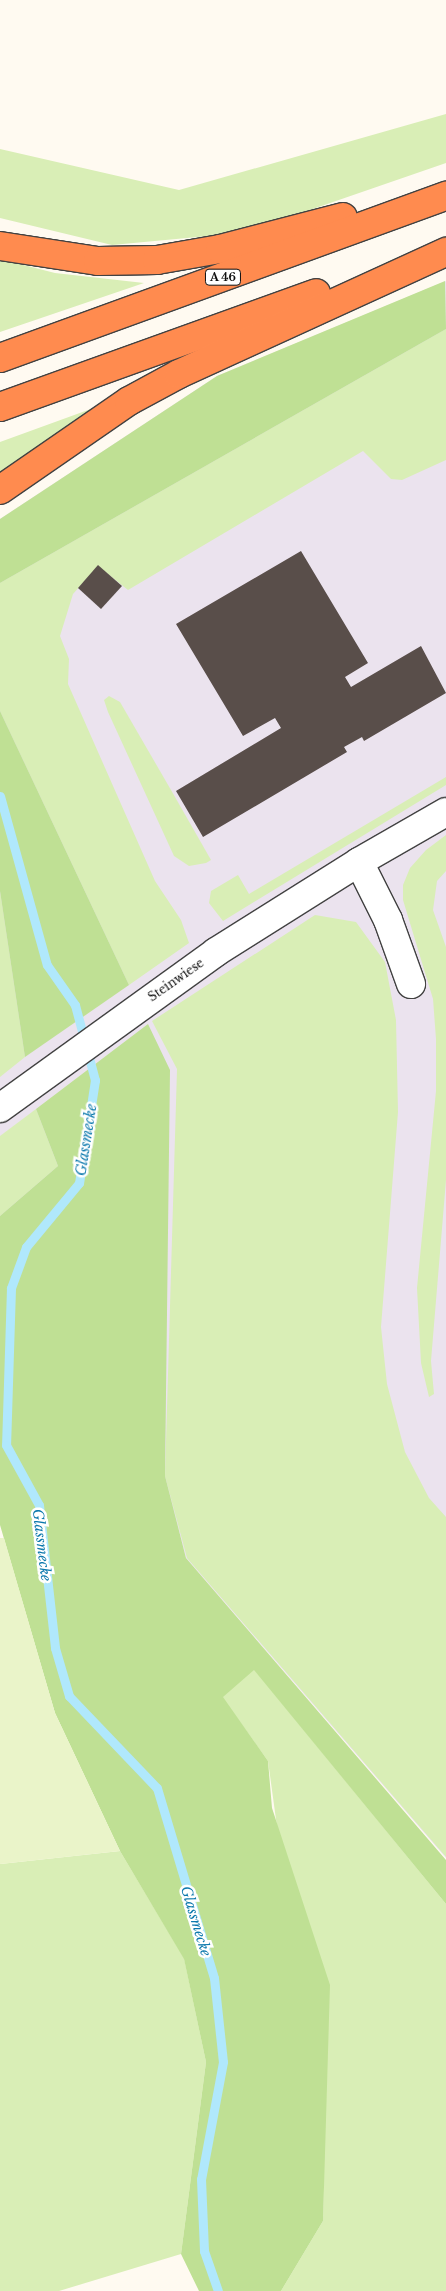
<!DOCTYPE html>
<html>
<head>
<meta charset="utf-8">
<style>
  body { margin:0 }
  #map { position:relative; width:446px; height:2291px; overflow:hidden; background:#fffaf1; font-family:"Libre Baskerville",serif }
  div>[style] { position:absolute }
  .industrial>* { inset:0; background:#ebe3ee }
  .green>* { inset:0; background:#d9eeb6 }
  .forest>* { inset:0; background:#bfe094 }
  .pitch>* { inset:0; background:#eaf4c9 }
  .stream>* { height:9px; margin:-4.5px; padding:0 4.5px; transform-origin:4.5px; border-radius:4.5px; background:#b0e8fc }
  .building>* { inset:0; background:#594e4a }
  .roads { filter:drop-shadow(1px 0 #424242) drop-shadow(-1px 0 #424242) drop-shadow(0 1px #424242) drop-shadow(0 -1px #424242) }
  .street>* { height:28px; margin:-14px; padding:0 14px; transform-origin:14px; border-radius:14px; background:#fff }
  .highway>* { height:28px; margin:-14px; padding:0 14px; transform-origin:14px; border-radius:14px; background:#ff8b4f }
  span { translate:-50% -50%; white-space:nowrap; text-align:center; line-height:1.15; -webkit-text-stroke:5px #fff; paint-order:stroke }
  .shield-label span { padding:1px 4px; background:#fff; border:1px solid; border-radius:4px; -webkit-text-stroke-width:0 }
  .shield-label { font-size:11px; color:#0f0f0f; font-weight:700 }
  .street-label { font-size:12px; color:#0f0f0f }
  .water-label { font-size:14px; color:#0c79ad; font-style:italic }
</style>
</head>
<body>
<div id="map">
  <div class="industrial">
    <i style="clip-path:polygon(446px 281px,446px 1858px,186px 1558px,164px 1476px,0 1504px,0 519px,217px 376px)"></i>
  </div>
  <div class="green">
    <i style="clip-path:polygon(446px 114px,446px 163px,278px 221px,219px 235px,112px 245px,0 218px,0 149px,179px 190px)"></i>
    <i style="clip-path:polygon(0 259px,55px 273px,144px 283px,0 332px)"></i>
    <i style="clip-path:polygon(446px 329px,446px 460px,402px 480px,391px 479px,363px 451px,128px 590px,98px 566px,73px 594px,60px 636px,69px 659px,68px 684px,155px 881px,181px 920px,189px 943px,129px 985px,0 711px,0 583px)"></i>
    <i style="clip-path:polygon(99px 406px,0 474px,0 442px)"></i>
    <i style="clip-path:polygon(109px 696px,120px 702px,171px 790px,211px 860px,206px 863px,189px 866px,174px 856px,108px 712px,104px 700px)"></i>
    <i style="clip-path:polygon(446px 777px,446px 785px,223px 921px,209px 903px,211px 891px,238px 875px,249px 894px)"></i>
    <i style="clip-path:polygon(446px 835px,446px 871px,437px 881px,433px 910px,446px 947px,446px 1180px,431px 1361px,434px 1394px,429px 1397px,421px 1363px,417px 1288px,436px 1091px,436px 1039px,433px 999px,403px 900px,403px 885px,410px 868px,426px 850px)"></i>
    <i style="clip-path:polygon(0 891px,25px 1057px,0 1077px)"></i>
    <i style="clip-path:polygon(315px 915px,356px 922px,385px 962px,396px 1020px,398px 1112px,381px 1327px,387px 1384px,405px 1452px,429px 1498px,446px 1517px,446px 1857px,187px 1558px,165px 1476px,177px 1069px,152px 1021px)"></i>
    <i style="clip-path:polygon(36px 1109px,58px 1166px,0 1216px,0 1136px)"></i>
    <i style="clip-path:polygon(254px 1669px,446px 1904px,446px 2291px,281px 2291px,323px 2221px,324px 2171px,268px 1761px,222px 1697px)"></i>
    <i style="clip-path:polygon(120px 1851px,184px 1958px,206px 2062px,181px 2254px,59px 2291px,0 2291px,0 1864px)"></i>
  </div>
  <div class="forest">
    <i style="clip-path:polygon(445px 281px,446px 329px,0 583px,0 519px,217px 376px)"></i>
    <i style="clip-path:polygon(0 711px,129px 985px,25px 1057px,0 891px)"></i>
    <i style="clip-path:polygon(148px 1024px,170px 1070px,165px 1476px,186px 1558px,446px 1860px,446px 1904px,254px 1670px,223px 1697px,268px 1761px,272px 1808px,330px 1985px,323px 2221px,281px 2291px,199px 2291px,181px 2254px,206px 2062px,184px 1959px,120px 1851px,55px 1713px,0 1525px,0 1216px,58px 1166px,36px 1109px)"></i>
  </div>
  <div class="pitch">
    <i style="clip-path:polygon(0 1538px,4px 1538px,55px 1713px,120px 1851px,0 1864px)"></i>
  </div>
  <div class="stream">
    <i style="left:0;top:796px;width:175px;rotate:74.5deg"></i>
    <i style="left:47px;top:965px;width:49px;rotate:55deg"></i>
    <i style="left:75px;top:1005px;width:78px;rotate:75.1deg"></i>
    <i style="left:95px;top:1080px;width:104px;rotate:98.8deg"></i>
    <i style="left:79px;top:1183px;width:83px;rotate:129.6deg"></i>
    <i style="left:26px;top:1247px;width:44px;rotate:110.1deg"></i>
    <i style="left:11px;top:1288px;width:157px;rotate:91.8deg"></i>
    <i style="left:6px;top:1445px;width:68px;rotate:61.2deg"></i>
    <i style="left:39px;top:1505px;width:144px;rotate:83.6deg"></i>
    <i style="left:55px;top:1648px;width:50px;rotate:73.7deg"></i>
    <i style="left:69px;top:1696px;width:127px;rotate:46.3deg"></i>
    <i style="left:157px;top:1788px;width:198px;rotate:73.3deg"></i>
    <i style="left:214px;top:1978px;width:84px;rotate:83.9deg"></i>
    <i style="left:223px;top:2062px;width:119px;rotate:100.6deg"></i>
    <i style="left:201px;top:2179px;width:72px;rotate:87.6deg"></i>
    <i style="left:204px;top:2251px;width:42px;rotate:70.7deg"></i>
  </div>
  <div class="building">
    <i style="clip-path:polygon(301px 551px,368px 663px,345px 677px,351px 687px,421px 646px,446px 693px,364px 741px,362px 737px,344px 747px,347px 752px,203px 837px,176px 791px,281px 728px,275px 718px,243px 736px,176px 624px)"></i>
    <i style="clip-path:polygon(98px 565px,122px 586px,101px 609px,78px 588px)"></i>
  </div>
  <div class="roads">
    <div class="street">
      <i style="left:359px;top:862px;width:65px;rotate:63.4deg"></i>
      <i style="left:388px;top:920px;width:68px;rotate:70.2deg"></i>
      <i style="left:0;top:1108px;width:266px;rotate:-35.8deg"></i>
      <i style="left:216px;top:952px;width:169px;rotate:-32.2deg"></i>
      <i style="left:359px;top:862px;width:100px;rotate:-29.9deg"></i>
    </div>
    <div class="highway">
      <i style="left:0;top:246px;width:99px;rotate:8.7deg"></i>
      <i style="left:98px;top:261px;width:59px;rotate:-1deg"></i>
      <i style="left:157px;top:260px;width:64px;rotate:-9.9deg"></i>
      <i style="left:220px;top:249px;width:127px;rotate:-14.6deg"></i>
      <i style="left:0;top:358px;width:475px;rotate:-20deg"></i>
      <i style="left:0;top:407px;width:336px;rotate:-19.8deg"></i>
      <i style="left:0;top:490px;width:157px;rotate:-34.6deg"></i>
      <i style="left:129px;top:401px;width:57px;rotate:-28.4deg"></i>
      <i style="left:179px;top:374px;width:294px;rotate:-24.6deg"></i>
    </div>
  </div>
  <div class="shield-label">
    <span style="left:223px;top:277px">A 46</span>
  </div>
  <div class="street-label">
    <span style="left:176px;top:980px;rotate:-35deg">Steinwiese</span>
  </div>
  <div class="water-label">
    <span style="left:86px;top:1140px;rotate:-81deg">Glassmecke</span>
    <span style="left:42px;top:1545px;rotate:83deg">Glassmecke</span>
    <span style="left:196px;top:1921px;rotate:73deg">Glassmecke</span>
  </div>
</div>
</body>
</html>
